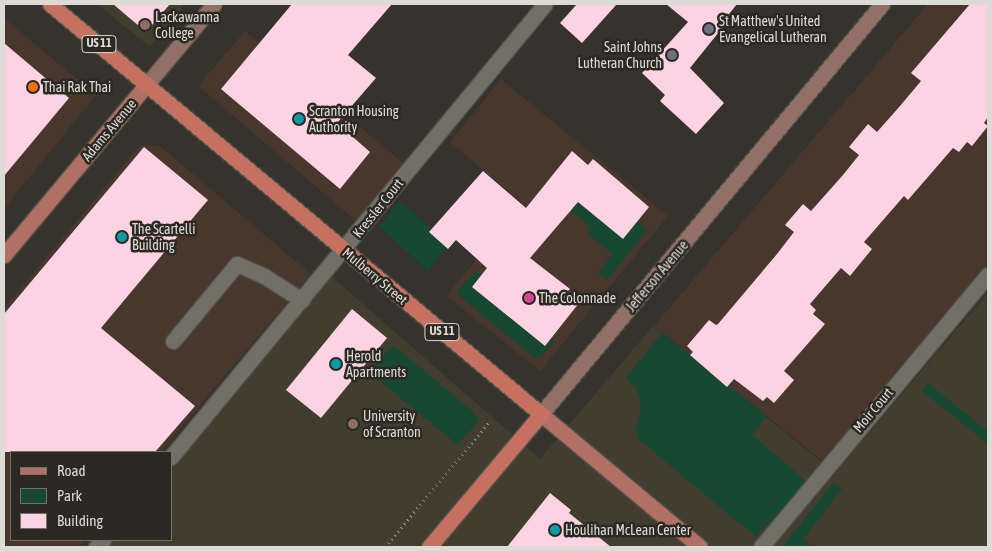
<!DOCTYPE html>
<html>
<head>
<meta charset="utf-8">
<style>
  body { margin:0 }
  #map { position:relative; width:992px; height:551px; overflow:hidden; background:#35332c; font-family:"Asap Condensed",sans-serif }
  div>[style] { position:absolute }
  .commercial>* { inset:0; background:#47372c }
  .built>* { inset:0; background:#413d2f }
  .green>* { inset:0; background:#174831 }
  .building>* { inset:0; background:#fdd2e3 }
  .path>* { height:3px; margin-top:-1.5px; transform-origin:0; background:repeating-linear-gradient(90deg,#888680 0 1px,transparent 0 5px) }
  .roads { filter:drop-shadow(1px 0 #52514a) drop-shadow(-1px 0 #52514a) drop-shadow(0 1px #52514a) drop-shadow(0 -1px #52514a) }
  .service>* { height:15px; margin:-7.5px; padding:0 7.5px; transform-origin:7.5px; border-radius:7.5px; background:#726f67 }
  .secondary>* { height:15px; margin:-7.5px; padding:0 7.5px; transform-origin:7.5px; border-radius:7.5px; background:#927065 }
  .primary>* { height:15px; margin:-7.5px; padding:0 7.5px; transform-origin:7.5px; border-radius:7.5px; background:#b17063 }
  .trunk>* { height:15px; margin:-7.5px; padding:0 7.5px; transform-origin:7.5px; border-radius:7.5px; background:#c67062 }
  .dots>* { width:14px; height:14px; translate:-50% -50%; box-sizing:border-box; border:2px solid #2b2922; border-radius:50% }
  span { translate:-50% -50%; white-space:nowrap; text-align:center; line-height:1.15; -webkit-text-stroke:5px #2b2922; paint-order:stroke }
  .shield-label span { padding:1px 4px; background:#2b2922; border:1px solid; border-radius:4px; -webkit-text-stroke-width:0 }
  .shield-label { font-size:12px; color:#dcdbd6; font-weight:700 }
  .poi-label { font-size:14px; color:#dcdbd6 }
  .left { translate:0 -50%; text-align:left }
  .right { translate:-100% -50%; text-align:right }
  .street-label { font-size:14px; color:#dcdbd6 }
  .frame { position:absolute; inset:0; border:5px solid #dcdbd6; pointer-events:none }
  .legend { position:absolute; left:10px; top:451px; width:162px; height:90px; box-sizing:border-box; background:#2b2922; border:1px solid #72706a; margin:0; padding:6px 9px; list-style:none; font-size:15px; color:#dcdbd6 }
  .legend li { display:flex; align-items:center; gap:10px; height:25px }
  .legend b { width:25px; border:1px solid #72706a }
</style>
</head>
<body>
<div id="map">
  <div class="commercial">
    <i style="clip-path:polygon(928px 4px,988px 4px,988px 265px,825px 463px,654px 326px)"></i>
    <i style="clip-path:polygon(4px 18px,96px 95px,4px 209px)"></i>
    <i style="clip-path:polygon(245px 31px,403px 163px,356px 221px,198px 86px)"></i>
    <i style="clip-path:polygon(501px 79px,668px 216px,540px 371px,446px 296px,523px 204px,450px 142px)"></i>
    <i style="clip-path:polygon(140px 145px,160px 146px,311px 274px,160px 452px,11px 452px,11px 540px,85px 540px,79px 547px,4px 547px,4px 308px)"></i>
  </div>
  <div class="built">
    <i style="clip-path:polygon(97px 4px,185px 4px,150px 47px)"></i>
    <i style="clip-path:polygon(331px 276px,540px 459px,653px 326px,835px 473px,988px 293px,988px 547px,102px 547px,109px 540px,171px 540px,171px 466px)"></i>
  </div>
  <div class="green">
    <i style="clip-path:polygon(549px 179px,623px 238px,637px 221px,647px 230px,607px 280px,598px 273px,613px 254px,587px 233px,591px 227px,542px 187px)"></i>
    <i style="clip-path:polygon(400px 201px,432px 229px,447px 248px,428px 271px,379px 226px)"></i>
    <i style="clip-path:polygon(475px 271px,554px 341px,541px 357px,535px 358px,456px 293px)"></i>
    <i style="clip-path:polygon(662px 333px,767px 416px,752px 435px,807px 482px,756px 537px,636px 437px,638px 434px,635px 430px,640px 414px,640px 400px,636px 388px,626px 378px)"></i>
    <i style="clip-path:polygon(393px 345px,471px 410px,479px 420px,458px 445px,369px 372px)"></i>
    <i style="clip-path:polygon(928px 383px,988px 432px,988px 444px,922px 391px)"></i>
    <i style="clip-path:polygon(834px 483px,842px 489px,803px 539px,810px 545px,810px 547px,782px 547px)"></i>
  </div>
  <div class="building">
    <i style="clip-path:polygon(113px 4px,170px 4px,146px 32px)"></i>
    <i style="clip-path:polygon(292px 4px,392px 4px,348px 55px,376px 78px,337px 123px,370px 152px,340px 189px,221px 89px)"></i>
    <i style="clip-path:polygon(577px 4px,617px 4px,582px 43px,560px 23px)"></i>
    <i style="clip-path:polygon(666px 4px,737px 4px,729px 14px,731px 17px,690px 68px,724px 103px,696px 134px,660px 101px,665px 95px,642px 73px,688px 22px)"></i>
    <i style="clip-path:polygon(970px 4px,988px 4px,988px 117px,984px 123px,988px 126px,972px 146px,967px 142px,959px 152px,953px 148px,908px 200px,904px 196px,864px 242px,872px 249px,850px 276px,841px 268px,810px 304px,816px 310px,813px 314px,825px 324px,784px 371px,794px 380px,774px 403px,767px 397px,763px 401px,734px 379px,727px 387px,690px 355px,693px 352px,687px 346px,709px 320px,716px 325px,718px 324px,777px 254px,794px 232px,785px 225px,803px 204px,811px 211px,843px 175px,859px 155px,849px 147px,868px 124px,877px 132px,900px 106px,921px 81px,911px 73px)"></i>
    <i style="clip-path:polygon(4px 43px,69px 98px,4px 176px)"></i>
    <i style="clip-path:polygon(144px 147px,208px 200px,101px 328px,195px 406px,155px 452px,4px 452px,4px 314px)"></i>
    <i style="clip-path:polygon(572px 151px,588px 165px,593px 159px,649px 207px,623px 239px,578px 202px,530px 258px,570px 289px,566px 293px,579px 303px,545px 346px,472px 287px,487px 268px,456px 240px,448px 249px,429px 232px,483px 171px,526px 208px)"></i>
    <i style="clip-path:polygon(352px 309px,387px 338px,321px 418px,286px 390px)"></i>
    <i style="clip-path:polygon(550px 493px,571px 510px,569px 513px,611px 547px,507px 547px)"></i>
  </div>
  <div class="path">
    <i style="left:385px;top:547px;width:164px;rotate:-50.2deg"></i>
  </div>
  <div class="roads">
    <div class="service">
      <i style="left:173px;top:341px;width:100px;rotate:-50.3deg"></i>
      <i style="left:237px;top:264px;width:30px;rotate:24deg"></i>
      <i style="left:264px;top:276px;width:45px;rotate:32.3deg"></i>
      <i style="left:171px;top:457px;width:587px;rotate:-50.46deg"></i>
      <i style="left:96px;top:547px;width:10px;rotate:-45deg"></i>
      <i style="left:761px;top:547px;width:354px;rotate:-50.2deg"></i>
    </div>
    <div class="secondary">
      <i style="left:147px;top:84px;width:104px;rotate:-50.1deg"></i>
      <i style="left:541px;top:414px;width:533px;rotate:-50.25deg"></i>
    </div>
    <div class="primary">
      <i style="left:4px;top:255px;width:223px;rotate:-50.1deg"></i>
      <i style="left:541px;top:414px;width:207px;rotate:39.9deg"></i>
    </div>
    <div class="trunk">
      <i style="left:50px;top:4px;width:640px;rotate:39.86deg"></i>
      <i style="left:541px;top:414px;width:174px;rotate:130.1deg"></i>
    </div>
  </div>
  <div class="dots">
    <i style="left:145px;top:25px;background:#8d6e63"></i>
    <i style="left:709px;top:29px;background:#6b7280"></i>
    <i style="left:672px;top:55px;background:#6b7280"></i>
    <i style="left:33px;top:87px;background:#e8710a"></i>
    <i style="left:299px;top:119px;background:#0f9aa8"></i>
    <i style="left:122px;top:237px;background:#0f9aa8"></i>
    <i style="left:529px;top:298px;background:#d1479c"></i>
    <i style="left:336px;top:364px;background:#0f9aa8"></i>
    <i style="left:353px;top:424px;background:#8d6e63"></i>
    <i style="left:555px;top:530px;background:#0f9aa8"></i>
  </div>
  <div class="shield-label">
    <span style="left:99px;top:44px">US 11</span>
    <span style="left:442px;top:332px">US 11</span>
  </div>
  <div class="poi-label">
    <span class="left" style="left:155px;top:25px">Lackawanna<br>College</span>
    <span class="left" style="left:719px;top:29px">St Matthew's United<br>Evangelical Lutheran</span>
    <span class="right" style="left:662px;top:55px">Saint Johns<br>Lutheran Church</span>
    <span class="left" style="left:43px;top:87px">Thai Rak Thai</span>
    <span class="left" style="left:309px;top:119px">Scranton Housing<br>Authority</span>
    <span class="left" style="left:132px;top:237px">The Scartelli<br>Building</span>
    <span class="left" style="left:539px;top:298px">The Colonnade</span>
    <span class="left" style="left:346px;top:364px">Herold<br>Apartments</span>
    <span class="left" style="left:363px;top:424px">University<br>of Scranton</span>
    <span class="left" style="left:565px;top:530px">Houlihan McLean Center</span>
  </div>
  <div class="street-label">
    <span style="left:109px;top:130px;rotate:-50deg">Adams Avenue</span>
    <span style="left:378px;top:208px;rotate:-51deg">Kressler Court</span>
    <span style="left:375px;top:276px;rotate:40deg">Mulberry Street</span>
    <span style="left:657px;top:276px;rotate:-50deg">Jefferson Avenue</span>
    <span style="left:873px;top:410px;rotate:-50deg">Moir Court</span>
  </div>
  <div class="frame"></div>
  <ul class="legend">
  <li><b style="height:6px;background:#b17063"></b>Road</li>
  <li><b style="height:14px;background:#174831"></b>Park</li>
  <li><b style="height:14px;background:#fdd2e3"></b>Building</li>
  </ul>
</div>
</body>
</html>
